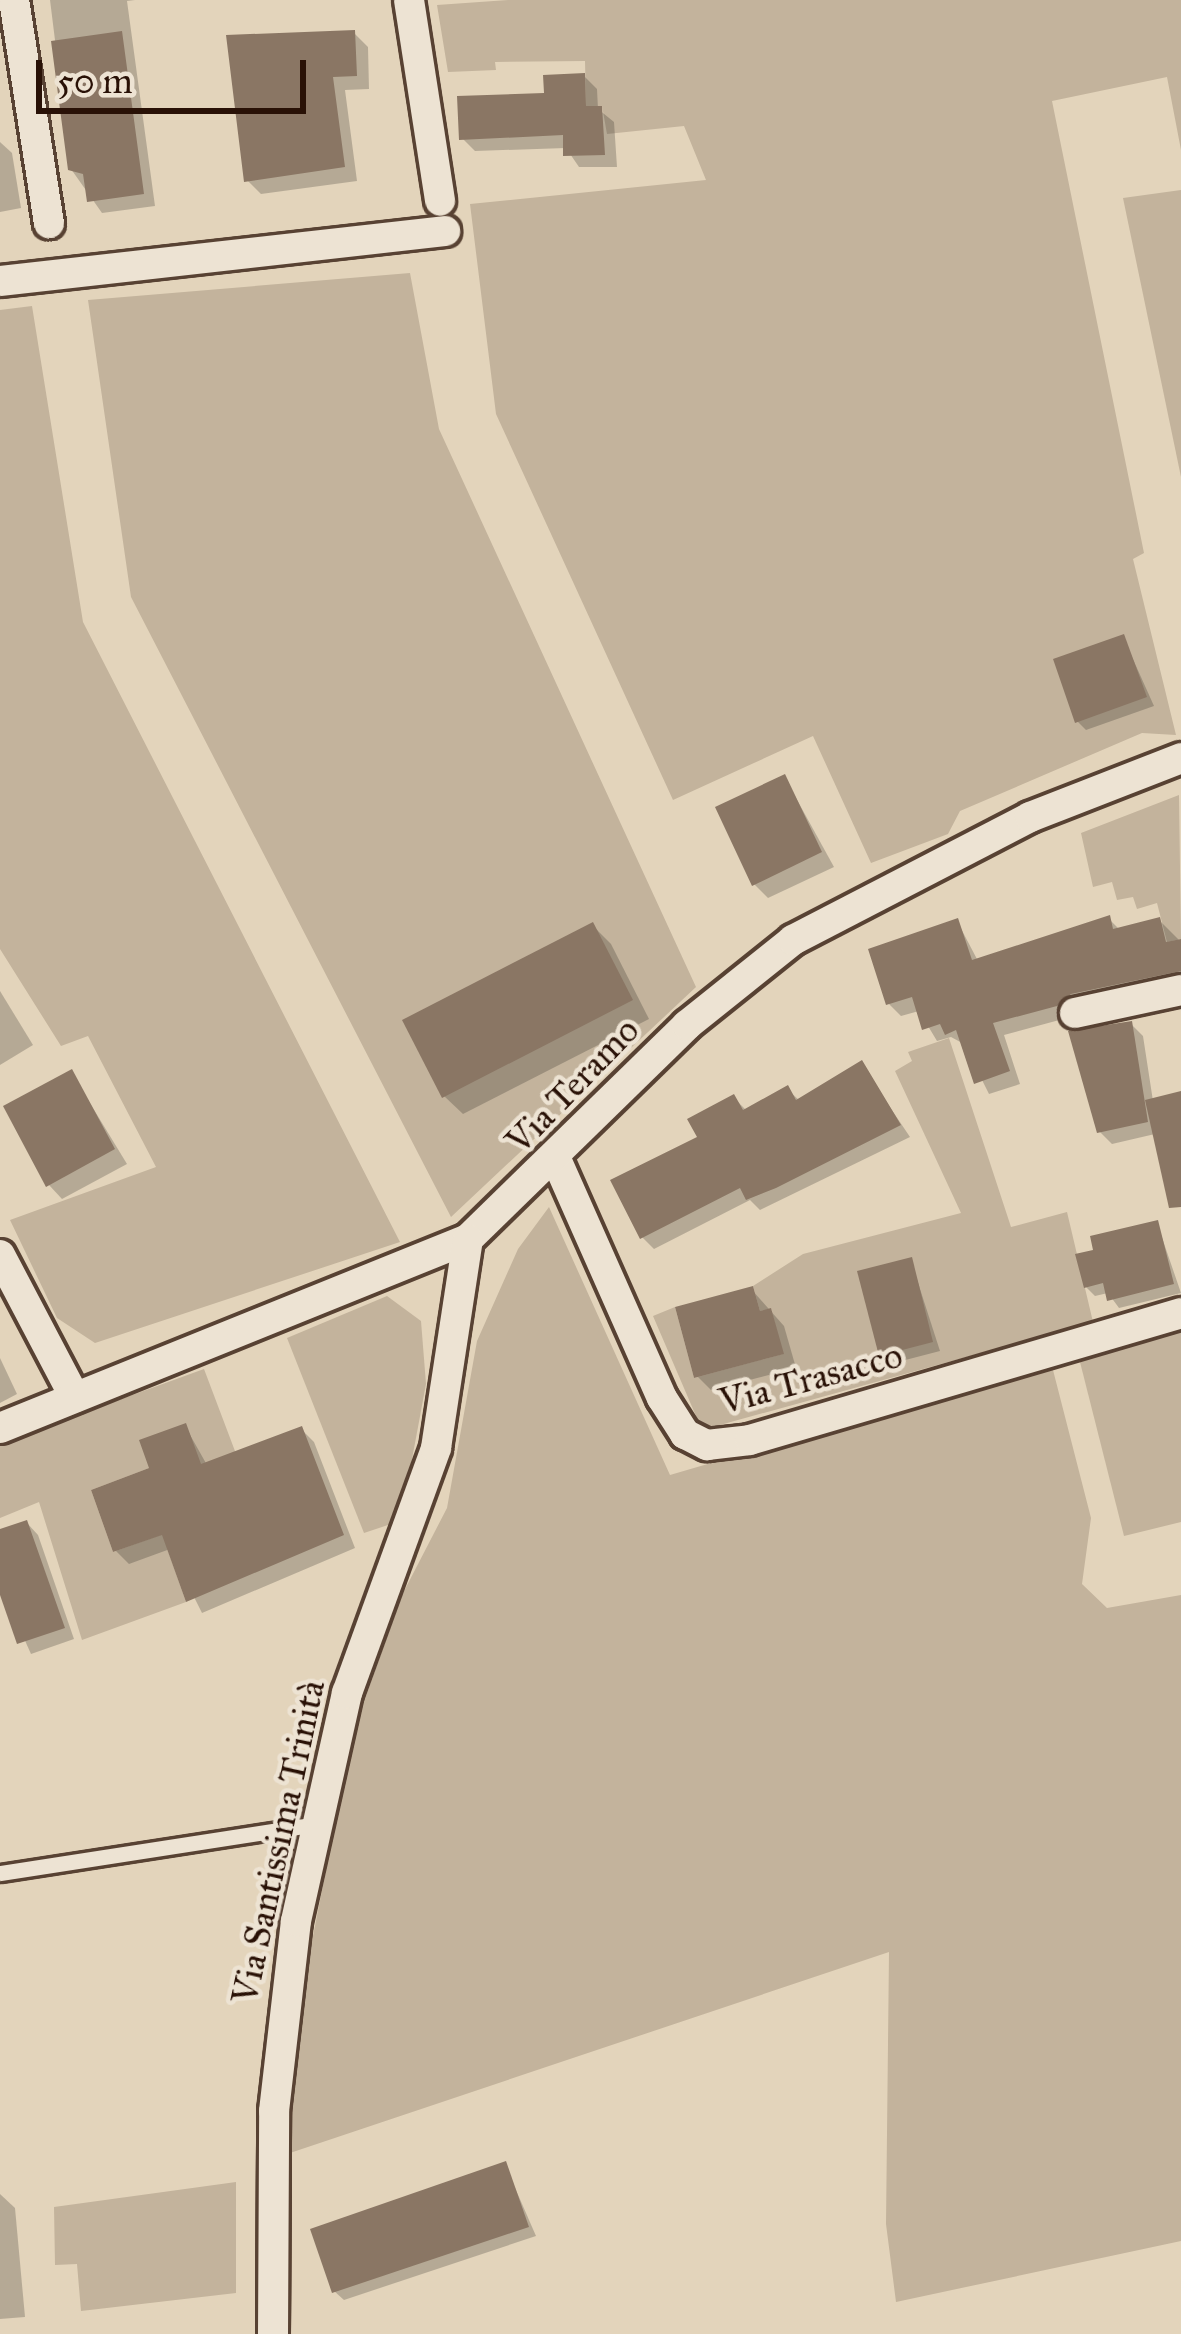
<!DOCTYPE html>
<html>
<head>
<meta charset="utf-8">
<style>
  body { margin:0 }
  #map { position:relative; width:1181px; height:2334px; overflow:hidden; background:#e3d4bb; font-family:"IM FELL Great Primer",serif }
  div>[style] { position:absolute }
  .green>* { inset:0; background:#c3b39c }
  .shadow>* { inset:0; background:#0003 }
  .building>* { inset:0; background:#8a7664 }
  .roads { filter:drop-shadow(3px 0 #584233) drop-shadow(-3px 0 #584233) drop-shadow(0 3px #584233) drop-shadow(0 -3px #584233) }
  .service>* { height:15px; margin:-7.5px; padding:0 7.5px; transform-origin:7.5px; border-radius:7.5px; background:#ede3d3 }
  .minor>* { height:30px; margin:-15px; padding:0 15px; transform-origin:15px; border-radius:15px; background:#ede3d3 }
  span { translate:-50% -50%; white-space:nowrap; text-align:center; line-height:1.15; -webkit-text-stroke:9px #ede3d3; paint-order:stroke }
  .street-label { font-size:36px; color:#291106 }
  .scale { position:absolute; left:36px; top:60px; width:270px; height:54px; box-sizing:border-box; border:6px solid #291106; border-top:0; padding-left:15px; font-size:36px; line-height:42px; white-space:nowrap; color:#291106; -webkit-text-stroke:9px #ede3d3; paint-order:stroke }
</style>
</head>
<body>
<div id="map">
  <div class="green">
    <i style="clip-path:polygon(508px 0,1181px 0,1181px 150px,1167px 77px,1052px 101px,1144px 553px,1133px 559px,1176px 735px,1142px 733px,960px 811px,948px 834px,871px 863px,813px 736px,673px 800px,496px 414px,470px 204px,706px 180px,684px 126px,607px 134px,602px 106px,586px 106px,585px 61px,495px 62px,496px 70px,448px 72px,437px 5px)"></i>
    <i style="clip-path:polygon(1181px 190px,1181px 477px,1123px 198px)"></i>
    <i style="clip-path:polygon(410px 273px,439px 429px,696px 987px,451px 1217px,131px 597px,88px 300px)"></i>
    <i style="clip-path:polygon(32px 306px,83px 622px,400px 1242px,95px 1343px,57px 1318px,10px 1220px,156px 1167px,88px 1036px,61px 1046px,0 949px,0 310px)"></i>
    <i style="clip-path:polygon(1179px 795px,1181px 939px,1167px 942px,1157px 903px,1137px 909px,1133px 897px,1117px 900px,1112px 882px,1093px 887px,1081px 833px)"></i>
    <i style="clip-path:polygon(949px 1038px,1011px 1227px,1067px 1212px,1093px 1322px,702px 1430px,653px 1316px,675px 1307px,694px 1378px,783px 1354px,771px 1309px,760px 1311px,753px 1286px,803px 1254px,961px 1213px,895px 1071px,912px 1061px,908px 1052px)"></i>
    <i style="clip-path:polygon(549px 1207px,670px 1475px,1041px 1366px,1053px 1370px,1091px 1518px,1082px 1584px,1107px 1608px,1181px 1595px,1181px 2241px,896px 2302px,886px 2224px,889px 1952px,284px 2155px,300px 2002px,353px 1733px,401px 1597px,447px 1508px,477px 1341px,518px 1249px)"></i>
    <i style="clip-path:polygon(387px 1296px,421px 1321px,426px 1384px,404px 1502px,391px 1524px,364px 1533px,287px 1338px)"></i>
    <i style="clip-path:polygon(1181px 1329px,1181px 1522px,1124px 1536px,1080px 1362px,1090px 1352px)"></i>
    <i style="clip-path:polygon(evenodd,204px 1369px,258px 1512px,167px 1548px,186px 1602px,82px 1640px,39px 1502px,0 1518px,0 1443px,204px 1369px,149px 1468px,205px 1519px,113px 1552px,91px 1490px,149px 1468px)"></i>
    <i style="clip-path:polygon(236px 2182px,236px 2293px,81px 2311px,77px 2264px,55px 2265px,54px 2207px)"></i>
  </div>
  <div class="shadow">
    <i style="clip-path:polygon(50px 0,135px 0,127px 1px,155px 206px,102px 213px,71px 169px)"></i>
    <i style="clip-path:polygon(354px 33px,368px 47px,369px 89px,345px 90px,357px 181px,261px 194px,247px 180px)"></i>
    <i style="clip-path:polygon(584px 76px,597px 89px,598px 109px,614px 122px,617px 167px,579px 167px,566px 148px,475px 151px,462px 138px)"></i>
    <i style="clip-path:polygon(0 142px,12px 153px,21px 208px,0 212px)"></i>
    <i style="clip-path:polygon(1123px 637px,1154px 706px,1086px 730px,1077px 721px)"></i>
    <i style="clip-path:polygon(785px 778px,834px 867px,768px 898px,754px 884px)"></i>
    <i style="clip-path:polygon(1109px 919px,1120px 930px,1159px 920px,1181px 942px,1181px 987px,1004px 1035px,1020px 1084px,989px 1094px,964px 1044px,951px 1037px,937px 1041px,919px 1011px,901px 1016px,889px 1004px,957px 921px,978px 961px)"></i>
    <i style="clip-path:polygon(593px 926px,611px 944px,649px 1019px,463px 1114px,444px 1096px)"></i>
    <i style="clip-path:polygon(0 991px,33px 1045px,0 1065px)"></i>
    <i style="clip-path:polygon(1131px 1024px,1143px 1036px,1153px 1101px,1181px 1094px,1181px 1183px,1155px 1134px,1112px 1144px,1100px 1132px)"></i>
    <i style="clip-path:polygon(861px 1064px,910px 1137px,760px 1210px,750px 1200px,654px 1249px,642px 1237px,733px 1097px,747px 1111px,787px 1089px,800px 1101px)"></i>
    <i style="clip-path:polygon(71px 1072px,127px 1164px,62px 1199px,49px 1185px)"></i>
    <i style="clip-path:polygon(1157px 1223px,1181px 1293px,1119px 1308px,1108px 1293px,1095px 1296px,1086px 1287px)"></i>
    <i style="clip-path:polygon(911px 1261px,940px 1351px,890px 1364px,881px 1355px)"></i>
    <i style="clip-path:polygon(752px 1290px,784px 1326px,796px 1368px,711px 1390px,697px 1376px)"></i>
    <i style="clip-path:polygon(0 1358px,17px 1394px,0 1403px)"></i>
    <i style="clip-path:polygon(185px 1426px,207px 1465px,301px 1429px,314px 1442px,355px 1548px,202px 1613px,170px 1549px,129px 1564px,116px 1551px,153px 1470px)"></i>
    <i style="clip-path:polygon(27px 1523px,38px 1535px,74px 1639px,31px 1654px,0 1585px,0 1532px)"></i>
    <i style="clip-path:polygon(505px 2165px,536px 2236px,344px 2300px,334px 2291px)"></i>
    <i style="clip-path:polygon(0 2194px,15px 2208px,25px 2317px,0 2319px)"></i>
  </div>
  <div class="building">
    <i style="clip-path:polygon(355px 30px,357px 76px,333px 77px,345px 167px,244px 182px,226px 35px)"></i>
    <i style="clip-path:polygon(122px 31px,144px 194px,87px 202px,83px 174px,68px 170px,51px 41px)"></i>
    <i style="clip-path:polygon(585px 73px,586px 106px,602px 106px,605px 155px,563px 156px,563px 135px,459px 140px,457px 96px,544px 93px,543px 75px)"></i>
    <i style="clip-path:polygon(1124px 634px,1147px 697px,1075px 723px,1053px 659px)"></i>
    <i style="clip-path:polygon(785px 774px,822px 852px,752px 886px,715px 807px)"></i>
    <i style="clip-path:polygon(1110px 915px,1113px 929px,1160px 917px,1166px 942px,1181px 939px,1181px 971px,1071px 994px,1057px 1006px,993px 1023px,1010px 1071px,974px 1084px,956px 1030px,945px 1035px,940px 1024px,922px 1030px,912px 997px,886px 1005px,868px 949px,958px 918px,972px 960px)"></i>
    <i style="clip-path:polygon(593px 922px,633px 1000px,442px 1098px,402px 1020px)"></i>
    <i style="clip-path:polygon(1132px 1021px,1148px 1122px,1097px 1133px,1068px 1031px)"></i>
    <i style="clip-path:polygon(862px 1060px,901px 1125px,776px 1188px,746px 1200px,740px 1188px,640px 1239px,610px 1180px,697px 1137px,687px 1119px,734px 1094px,743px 1110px,788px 1085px,796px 1100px)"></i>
    <i style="clip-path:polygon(72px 1069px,115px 1149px,46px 1187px,3px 1106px)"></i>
    <i style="clip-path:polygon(1181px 1091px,1181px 1207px,1169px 1208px,1145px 1100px)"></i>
    <i style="clip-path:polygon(1158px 1220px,1174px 1284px,1107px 1301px,1103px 1283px,1084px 1288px,1075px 1254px,1093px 1250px,1090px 1236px)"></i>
    <i style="clip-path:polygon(912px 1257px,933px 1342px,879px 1356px,857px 1271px)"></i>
    <i style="clip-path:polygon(753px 1286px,760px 1311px,771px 1308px,784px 1354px,694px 1378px,675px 1307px)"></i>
    <i style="clip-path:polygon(186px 1423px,201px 1464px,302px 1426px,344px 1535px,186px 1602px,162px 1535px,113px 1552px,91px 1490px,149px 1468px,139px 1440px)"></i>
    <i style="clip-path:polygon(27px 1520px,65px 1628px,17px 1644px,0 1595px,0 1529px)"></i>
    <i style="clip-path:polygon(506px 2161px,529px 2227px,332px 2293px,310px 2229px)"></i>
  </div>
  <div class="roads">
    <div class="service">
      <i style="left:0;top:1873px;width:319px;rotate:-8.8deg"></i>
    </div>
    <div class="minor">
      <i style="left:14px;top:0;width:226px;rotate:81.1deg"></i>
      <i style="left:409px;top:0;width:203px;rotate:81.2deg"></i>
      <i style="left:0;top:281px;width:448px;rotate:-6.4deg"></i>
      <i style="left:1075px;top:1013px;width:108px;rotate:-12.2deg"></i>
      <i style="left:556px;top:1159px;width:261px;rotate:66.1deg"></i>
      <i style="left:662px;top:1398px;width:43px;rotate:57.4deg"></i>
      <i style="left:685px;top:1434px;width:25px;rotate:27deg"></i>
      <i style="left:707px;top:1445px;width:43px;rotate:-6.6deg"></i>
      <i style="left:750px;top:1440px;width:449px;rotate:-16.4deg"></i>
      <i style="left:0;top:1255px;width:161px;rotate:62.3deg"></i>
      <i style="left:0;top:1428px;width:505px;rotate:-21.99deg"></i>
      <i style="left:468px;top:1239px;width:306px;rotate:-44.3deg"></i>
      <i style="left:687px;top:1025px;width:136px;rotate:-38.7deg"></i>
      <i style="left:793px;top:940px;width:267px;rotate:-27.4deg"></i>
      <i style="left:1030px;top:817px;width:162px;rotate:-21.3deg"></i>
      <i style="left:273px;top:2334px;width:223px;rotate:-89.7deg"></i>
      <i style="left:274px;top:2111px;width:191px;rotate:-83.4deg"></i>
      <i style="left:296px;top:1921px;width:234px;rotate:-77.4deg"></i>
      <i style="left:347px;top:1693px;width:261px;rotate:-70deg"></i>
      <i style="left:436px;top:1448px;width:211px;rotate:-81.3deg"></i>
    </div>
  </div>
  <div class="street-label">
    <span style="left:573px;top:1086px;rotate:-46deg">Via Teramo</span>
    <span style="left:811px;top:1379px;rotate:-15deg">Via Trasacco</span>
    <span style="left:279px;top:1842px;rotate:-78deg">Via Santissima Trinità</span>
  </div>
  <div class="scale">50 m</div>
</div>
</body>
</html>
